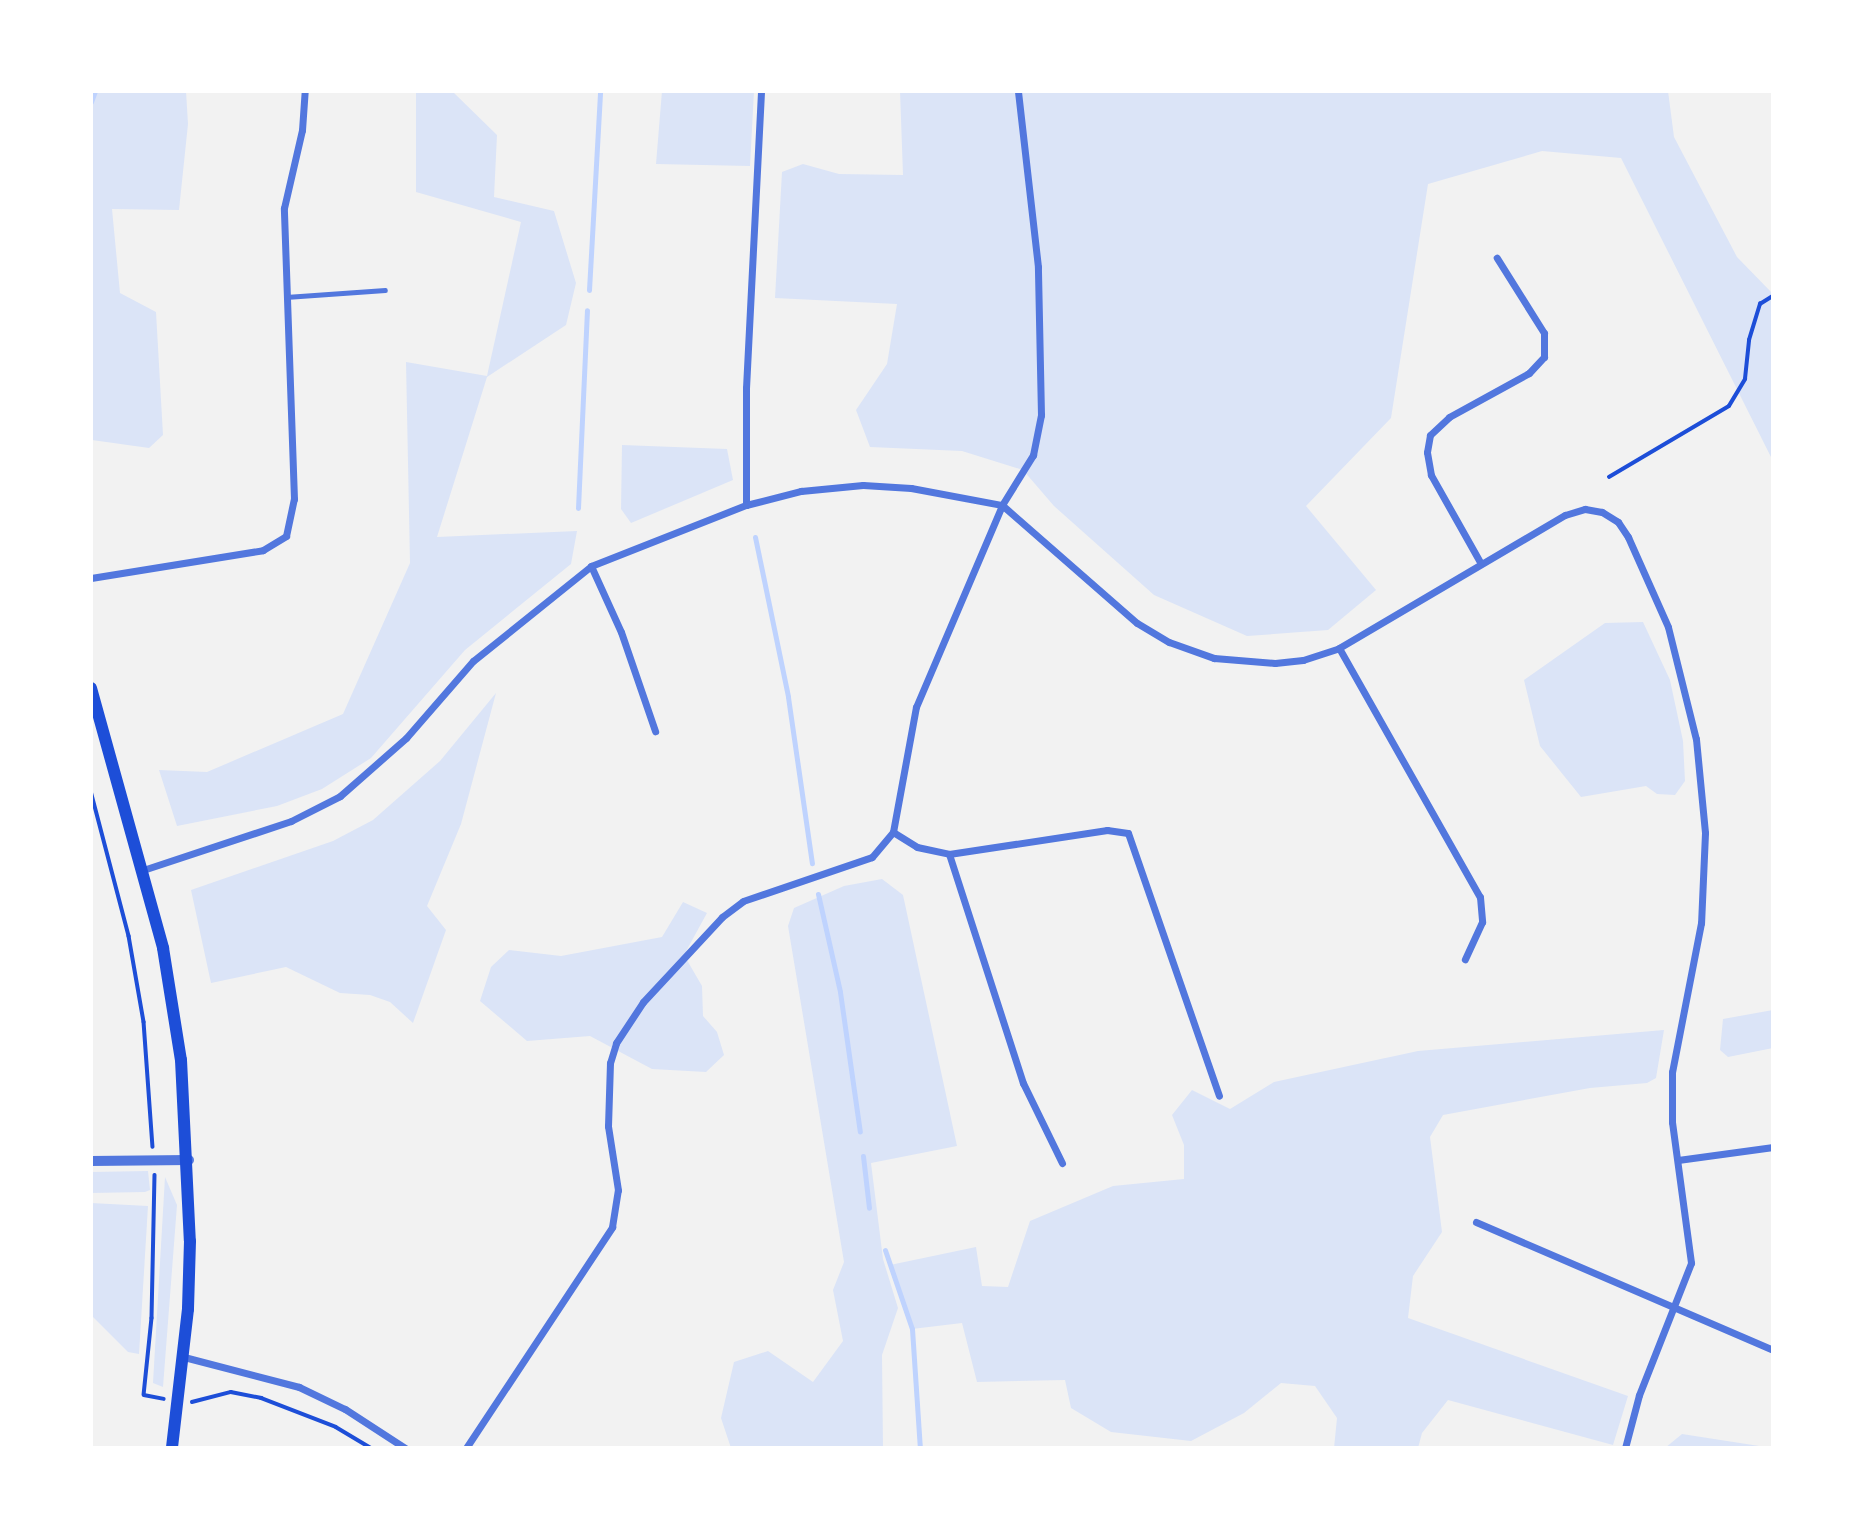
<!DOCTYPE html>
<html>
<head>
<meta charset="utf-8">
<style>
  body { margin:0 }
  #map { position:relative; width:1864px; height:1539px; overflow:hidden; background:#f2f2f2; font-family:"Asap Condensed",sans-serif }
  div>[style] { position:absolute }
  .green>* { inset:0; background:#dbe4f7 }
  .stream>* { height:5px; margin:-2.5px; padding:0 2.5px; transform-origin:2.5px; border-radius:2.5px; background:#bfd3fe }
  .path>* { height:3.5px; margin:-1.75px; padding:0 1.75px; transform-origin:1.75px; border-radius:1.75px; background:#1d4ed8 }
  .service>* { height:4.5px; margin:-2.25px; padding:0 2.25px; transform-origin:2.25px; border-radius:2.25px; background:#5277de }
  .minor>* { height:7px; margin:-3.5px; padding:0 3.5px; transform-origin:3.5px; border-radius:3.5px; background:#5277de }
  .tertiary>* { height:10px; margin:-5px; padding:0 5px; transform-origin:5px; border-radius:5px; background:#5277de }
  .secondary>* { height:12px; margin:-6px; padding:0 6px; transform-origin:6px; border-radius:6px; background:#1d4ed8 }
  span { translate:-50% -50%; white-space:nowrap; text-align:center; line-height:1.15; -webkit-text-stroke:7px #fff; paint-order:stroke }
  .frame { position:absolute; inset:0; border:93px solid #fff; pointer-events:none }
</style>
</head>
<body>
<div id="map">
  <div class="green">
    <i style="clip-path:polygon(91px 91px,186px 91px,188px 124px,179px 210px,112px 209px,120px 293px,156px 312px,163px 435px,149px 448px,92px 440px)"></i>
    <i style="clip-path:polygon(416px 91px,453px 92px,497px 135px,494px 197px,554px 211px,576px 283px,566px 325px,487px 377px,437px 537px,577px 531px,571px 564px,465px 650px,371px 758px,322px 789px,277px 806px,177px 826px,159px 770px,207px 772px,343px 714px,410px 563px,406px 362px,487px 376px,521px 222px,416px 192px)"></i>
    <i style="clip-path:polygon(662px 91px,754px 91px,750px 166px,656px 164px)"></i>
    <i style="clip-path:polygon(900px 91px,1668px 91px,1674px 137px,1737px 257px,1773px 294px,1773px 461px,1621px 158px,1542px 151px,1428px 184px,1391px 418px,1306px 506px,1376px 590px,1328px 630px,1247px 636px,1154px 595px,1054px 506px,1023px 470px,962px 451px,870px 447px,856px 410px,887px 364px,897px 304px,775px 298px,782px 172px,803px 164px,839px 174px,903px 175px)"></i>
    <i style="clip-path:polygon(622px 445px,727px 449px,733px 480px,631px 523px,621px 509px)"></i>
    <i style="clip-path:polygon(1643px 622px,1670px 680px,1683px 741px,1685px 781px,1675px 795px,1657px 794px,1646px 786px,1581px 797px,1540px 746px,1524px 680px,1605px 623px)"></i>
    <i style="clip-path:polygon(496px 693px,461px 824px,427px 906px,446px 930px,413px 1023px,390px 1002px,370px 995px,340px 993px,286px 967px,211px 983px,191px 890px,333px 841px,373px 820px,440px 761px)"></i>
    <i style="clip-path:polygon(882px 879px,903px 895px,957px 1146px,871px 1163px,883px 1259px,898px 1308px,882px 1355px,883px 1448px,731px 1448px,721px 1418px,734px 1362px,768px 1351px,813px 1382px,843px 1341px,833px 1290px,844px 1262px,788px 926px,794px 908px,844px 886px)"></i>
    <i style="clip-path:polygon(683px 902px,707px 913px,684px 955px,702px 986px,703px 1016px,717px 1032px,724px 1055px,706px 1072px,652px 1069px,590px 1036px,527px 1041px,480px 1001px,491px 967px,509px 950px,561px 956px,662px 937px)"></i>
    <i style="clip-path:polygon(1773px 1010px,1773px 1048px,1728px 1057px,1720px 1050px,1723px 1019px)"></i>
    <i style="clip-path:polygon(1664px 1030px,1656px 1078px,1647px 1083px,1590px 1088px,1443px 1115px,1430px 1137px,1442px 1232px,1413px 1276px,1408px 1318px,1628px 1396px,1613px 1445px,1448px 1400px,1422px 1433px,1418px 1448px,1334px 1448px,1337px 1418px,1315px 1386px,1281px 1383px,1244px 1413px,1191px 1441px,1111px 1432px,1071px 1408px,1065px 1380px,977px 1382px,962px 1323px,912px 1329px,890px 1265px,976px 1247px,982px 1286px,1008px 1287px,1030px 1221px,1113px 1186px,1184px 1179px,1184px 1145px,1172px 1115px,1192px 1090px,1230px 1109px,1274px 1082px,1418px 1051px)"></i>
    <i style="clip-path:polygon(148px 1171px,150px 1190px,145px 1192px,91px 1193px,91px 1172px)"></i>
    <i style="clip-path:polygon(165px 1177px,177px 1205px,163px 1387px,153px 1383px)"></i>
    <i style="clip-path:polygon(91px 1203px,148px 1206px,139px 1354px,128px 1352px,91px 1315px)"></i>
    <i style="clip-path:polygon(1682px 1434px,1772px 1448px,1665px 1448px)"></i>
  </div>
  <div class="stream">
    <i style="left:91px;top:102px;width:12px;rotate:-70deg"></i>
    <i style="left:589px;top:290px;width:199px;rotate:-86.8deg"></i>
    <i style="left:578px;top:508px;width:198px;rotate:-87.4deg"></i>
    <i style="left:755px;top:537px;width:163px;rotate:78.3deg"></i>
    <i style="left:788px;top:697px;width:168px;rotate:81.8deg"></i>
    <i style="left:818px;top:894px;width:100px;rotate:77.3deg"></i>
    <i style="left:840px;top:992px;width:141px;rotate:81.9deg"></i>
    <i style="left:863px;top:1156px;width:52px;rotate:83.4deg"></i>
    <i style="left:885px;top:1250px;width:83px;rotate:71.1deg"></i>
    <i style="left:912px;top:1329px;width:119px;rotate:86.2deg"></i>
  </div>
  <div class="path">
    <i style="left:1609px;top:477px;width:139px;rotate:-30.6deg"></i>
    <i style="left:1729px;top:406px;width:31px;rotate:-59deg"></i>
    <i style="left:1745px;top:379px;width:39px;rotate:-84deg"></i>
    <i style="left:1749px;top:340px;width:38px;rotate:-73deg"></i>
    <i style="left:1760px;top:304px;width:15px;rotate:-32deg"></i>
    <i style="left:91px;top:791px;width:150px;rotate:75.3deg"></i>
    <i style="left:129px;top:936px;width:87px;rotate:80.1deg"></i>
    <i style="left:144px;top:1022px;width:125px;rotate:85.9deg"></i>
    <i style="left:155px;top:1175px;width:143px;rotate:91.2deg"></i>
    <i style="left:152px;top:1318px;width:77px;rotate:95.9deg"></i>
    <i style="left:144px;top:1395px;width:20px;rotate:11deg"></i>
    <i style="left:192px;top:1402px;width:40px;rotate:-14.4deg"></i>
    <i style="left:231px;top:1392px;width:31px;rotate:11deg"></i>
    <i style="left:261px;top:1398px;width:80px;rotate:21.1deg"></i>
    <i style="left:336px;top:1427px;width:41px;rotate:31deg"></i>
  </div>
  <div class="service">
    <i style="left:286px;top:297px;width:99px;rotate:-4deg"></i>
  </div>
  <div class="minor">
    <i style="left:746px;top:505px;width:117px;rotate:-90deg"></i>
    <i style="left:746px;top:388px;width:297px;rotate:-87.1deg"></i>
    <i style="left:1480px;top:562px;width:100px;rotate:-119.4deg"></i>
    <i style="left:1431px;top:475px;width:23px;rotate:-100deg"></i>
    <i style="left:1427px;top:452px;width:17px;rotate:-80deg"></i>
    <i style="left:1430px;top:435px;width:26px;rotate:-43deg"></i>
    <i style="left:1449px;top:417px;width:91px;rotate:-28.8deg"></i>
    <i style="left:1529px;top:373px;width:22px;rotate:-47deg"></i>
    <i style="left:1544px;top:357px;width:24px;rotate:-90deg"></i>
    <i style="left:1544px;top:333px;width:89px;rotate:-122.1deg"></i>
    <i style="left:591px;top:566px;width:72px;rotate:65.6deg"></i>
    <i style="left:621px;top:632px;width:105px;rotate:71deg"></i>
    <i style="left:91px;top:578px;width:174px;rotate:-9.2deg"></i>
    <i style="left:263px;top:550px;width:27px;rotate:-31deg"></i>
    <i style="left:286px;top:536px;width:38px;rotate:-78deg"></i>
    <i style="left:294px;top:499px;width:291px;rotate:-92deg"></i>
    <i style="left:284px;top:208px;width:80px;rotate:-77deg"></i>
    <i style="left:302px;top:130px;width:39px;rotate:-86deg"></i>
    <i style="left:1339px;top:648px;width:286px;rotate:60.5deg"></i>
    <i style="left:1480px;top:897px;width:25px;rotate:85deg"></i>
    <i style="left:1482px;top:922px;width:41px;rotate:114.7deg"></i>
    <i style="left:893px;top:832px;width:28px;rotate:32deg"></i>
    <i style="left:917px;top:847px;width:33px;rotate:12deg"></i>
    <i style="left:949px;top:854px;width:160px;rotate:-8.6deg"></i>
    <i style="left:1107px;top:830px;width:21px;rotate:8deg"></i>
    <i style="left:1128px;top:833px;width:278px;rotate:70.9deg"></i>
    <i style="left:949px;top:854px;width:241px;rotate:72.1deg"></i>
    <i style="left:1023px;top:1083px;width:89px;rotate:64deg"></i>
    <i style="left:143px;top:870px;width:156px;rotate:-18.3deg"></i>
    <i style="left:291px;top:821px;width:55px;rotate:-27deg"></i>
    <i style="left:340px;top:796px;width:88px;rotate:-41.3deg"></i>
    <i style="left:406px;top:738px;width:102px;rotate:-49deg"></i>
    <i style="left:473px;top:661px;width:151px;rotate:-38.8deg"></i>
    <i style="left:591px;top:566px;width:167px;rotate:-21.5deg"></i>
    <i style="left:746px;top:505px;width:57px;rotate:-14.3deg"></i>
    <i style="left:801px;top:491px;width:62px;rotate:-5.5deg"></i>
    <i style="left:863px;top:485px;width:48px;rotate:3.6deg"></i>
    <i style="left:911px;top:488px;width:93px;rotate:10.6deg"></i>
    <i style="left:1002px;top:505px;width:179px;rotate:41.2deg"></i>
    <i style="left:1137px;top:623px;width:37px;rotate:31deg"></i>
    <i style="left:1169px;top:642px;width:48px;rotate:19.6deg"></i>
    <i style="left:1214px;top:658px;width:61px;rotate:4.7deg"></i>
    <i style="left:1275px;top:663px;width:28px;rotate:-6deg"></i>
    <i style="left:1303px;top:660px;width:38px;rotate:-18deg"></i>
    <i style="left:1339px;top:648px;width:262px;rotate:-30.5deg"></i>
    <i style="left:1565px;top:515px;width:21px;rotate:-17deg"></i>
    <i style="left:1585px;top:509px;width:17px;rotate:10deg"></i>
    <i style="left:1602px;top:512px;width:19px;rotate:32deg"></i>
    <i style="left:1618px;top:522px;width:18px;rotate:56deg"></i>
    <i style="left:1628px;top:537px;width:98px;rotate:66deg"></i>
    <i style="left:1668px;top:627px;width:115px;rotate:76deg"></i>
    <i style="left:1696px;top:739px;width:94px;rotate:84.5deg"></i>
    <i style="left:1705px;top:833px;width:90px;rotate:92.5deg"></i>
    <i style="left:1701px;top:923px;width:152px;rotate:101deg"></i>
    <i style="left:1672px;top:1072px;width:50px;rotate:90deg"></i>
    <i style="left:1672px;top:1122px;width:142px;rotate:82.3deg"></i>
    <i style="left:1691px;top:1263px;width:142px;rotate:111.5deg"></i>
    <i style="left:1639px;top:1395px;width:55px;rotate:104.8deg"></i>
    <i style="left:1678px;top:1160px;width:96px;rotate:-7.8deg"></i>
    <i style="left:1476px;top:1222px;width:323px;rotate:23.3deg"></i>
    <i style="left:184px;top:1357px;width:119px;rotate:14.6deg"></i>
    <i style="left:299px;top:1387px;width:51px;rotate:25.6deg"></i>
    <i style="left:345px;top:1409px;width:72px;rotate:33deg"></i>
    <i style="left:466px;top:1448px;width:265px;rotate:-56.5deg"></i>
    <i style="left:612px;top:1227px;width:37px;rotate:-81deg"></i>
    <i style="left:618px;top:1190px;width:65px;rotate:-98.9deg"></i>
    <i style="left:608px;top:1126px;width:63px;rotate:-88.2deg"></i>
    <i style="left:610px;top:1063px;width:21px;rotate:-73deg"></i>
    <i style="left:616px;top:1043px;width:49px;rotate:-56.6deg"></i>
    <i style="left:643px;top:1002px;width:116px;rotate:-47.1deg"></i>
    <i style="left:722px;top:917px;width:26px;rotate:-37deg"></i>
    <i style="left:743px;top:901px;width:136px;rotate:-18.8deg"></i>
    <i style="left:872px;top:857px;width:33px;rotate:-50deg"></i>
    <i style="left:893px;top:832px;width:127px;rotate:-79.6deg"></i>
    <i style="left:916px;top:707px;width:220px;rotate:-66.9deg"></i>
    <i style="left:1002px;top:505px;width:59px;rotate:-58.2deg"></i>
    <i style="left:1033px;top:455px;width:41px;rotate:-78.7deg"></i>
    <i style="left:1041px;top:415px;width:148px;rotate:-91.2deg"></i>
    <i style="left:1038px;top:267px;width:177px;rotate:-96.5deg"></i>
  </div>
  <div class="tertiary">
    <i style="left:91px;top:1161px;width:98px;rotate:-0.6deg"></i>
  </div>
  <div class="secondary">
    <i style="left:91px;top:688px;width:270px;rotate:74.5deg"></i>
    <i style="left:163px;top:948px;width:113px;rotate:80.9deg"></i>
    <i style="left:181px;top:1060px;width:181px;rotate:87.2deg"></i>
    <i style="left:190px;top:1241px;width:68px;rotate:91.7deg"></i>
    <i style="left:188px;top:1309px;width:140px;rotate:96.6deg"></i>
  </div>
  <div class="frame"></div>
</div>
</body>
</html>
